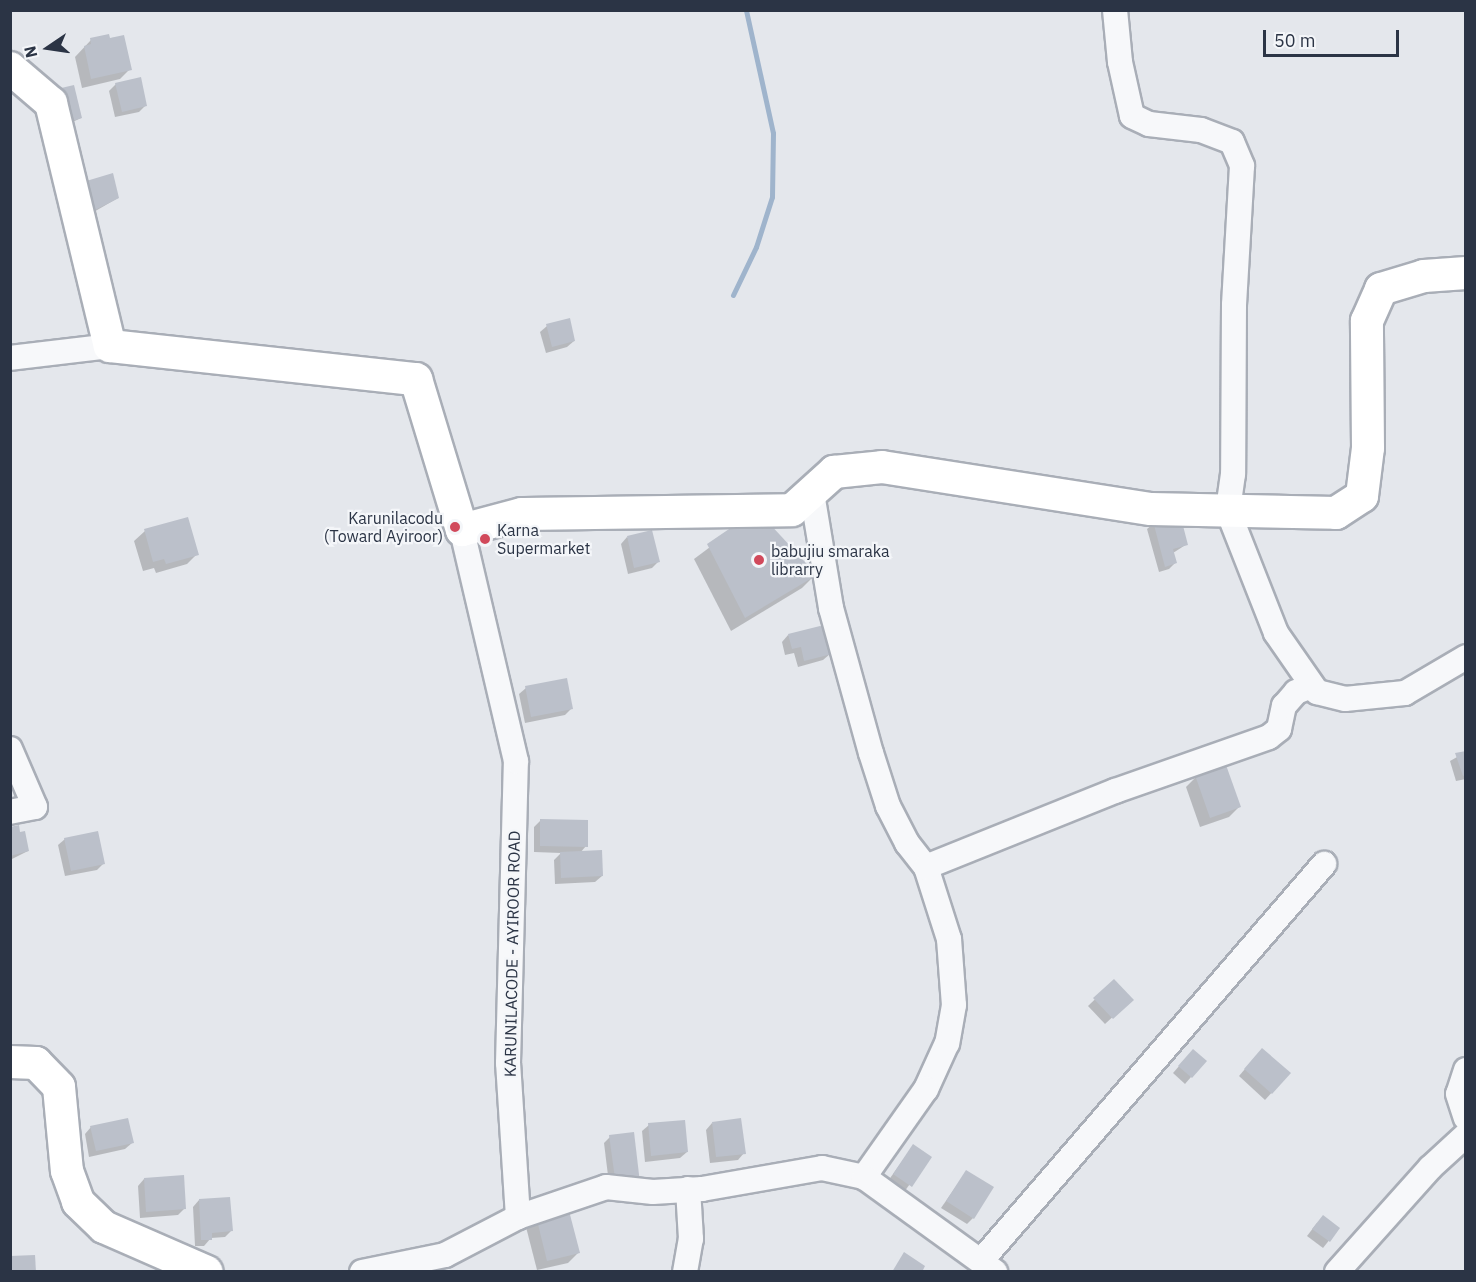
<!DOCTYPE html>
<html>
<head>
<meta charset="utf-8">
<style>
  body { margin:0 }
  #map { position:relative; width:1476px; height:1282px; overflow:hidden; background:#e4e7ec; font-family:"IBM Plex Sans",sans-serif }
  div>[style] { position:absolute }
  .shadow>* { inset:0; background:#0003 }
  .stream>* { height:5px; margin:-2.5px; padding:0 2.5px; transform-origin:2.5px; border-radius:2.5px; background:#9fb4cc }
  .building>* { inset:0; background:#bbc0ca }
  .roads { filter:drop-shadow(2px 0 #a9aeb7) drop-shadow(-2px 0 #a9aeb7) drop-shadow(0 2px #a9aeb7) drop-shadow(0 -2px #a9aeb7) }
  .minor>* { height:24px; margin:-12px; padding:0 12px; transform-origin:12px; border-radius:12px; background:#f7f8fa }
  .major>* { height:32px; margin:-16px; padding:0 16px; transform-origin:16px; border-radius:16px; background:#fff }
  .dots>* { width:16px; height:16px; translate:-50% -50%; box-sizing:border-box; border:3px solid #f4f6f9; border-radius:50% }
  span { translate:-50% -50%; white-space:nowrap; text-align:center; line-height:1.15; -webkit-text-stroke:4.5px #f4f6f9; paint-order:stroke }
  .poi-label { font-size:16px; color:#2b3445 }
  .right { translate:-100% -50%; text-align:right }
  .left { translate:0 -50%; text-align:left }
  .street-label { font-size:16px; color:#2b3445 }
  .frame { position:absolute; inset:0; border:12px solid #2b3445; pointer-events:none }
  .north { position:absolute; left:18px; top:18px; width:60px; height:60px; -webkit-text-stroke:4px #f4f6f9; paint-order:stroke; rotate:257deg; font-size:16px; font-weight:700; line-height:24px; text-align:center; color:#2b3445 }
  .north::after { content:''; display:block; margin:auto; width:21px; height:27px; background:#2b3445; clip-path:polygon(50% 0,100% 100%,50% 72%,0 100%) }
  .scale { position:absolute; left:1263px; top:30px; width:136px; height:27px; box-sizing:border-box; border:3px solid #2b3445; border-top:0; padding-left:8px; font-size:18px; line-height:21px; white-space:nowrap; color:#2b3445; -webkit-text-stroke:4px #f4f6f9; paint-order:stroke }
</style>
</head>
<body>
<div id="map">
  <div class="shadow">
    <i style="clip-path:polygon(122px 37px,130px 69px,120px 79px,82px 88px,75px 57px,91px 40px)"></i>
    <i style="clip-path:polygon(116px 84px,146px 105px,139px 112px,115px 117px,109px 91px)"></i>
    <i style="clip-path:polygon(72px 87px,81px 118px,60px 128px)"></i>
    <i style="clip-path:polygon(77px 189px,118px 198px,85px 217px)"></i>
    <i style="clip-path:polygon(547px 326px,574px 341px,567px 347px,546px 353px,540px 332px)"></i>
    <i style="clip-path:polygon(757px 512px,815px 575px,802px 588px,731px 631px,694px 559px)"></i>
    <i style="clip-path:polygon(1154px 523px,1187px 544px,1173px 553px,1175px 563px,1169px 569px,1159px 572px,1147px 529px)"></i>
    <i style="clip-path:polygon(145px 531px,197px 554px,187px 564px,156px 573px,154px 568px,143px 571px,134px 541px)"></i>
    <i style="clip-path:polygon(627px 537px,658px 562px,652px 568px,628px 574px,621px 544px)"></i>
    <i style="clip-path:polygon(788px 635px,830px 654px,823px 660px,798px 667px,794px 653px,785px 655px,782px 642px)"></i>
    <i style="clip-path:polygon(526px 688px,572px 708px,565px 715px,525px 723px,519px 694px)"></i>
    <i style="clip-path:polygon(1466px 752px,1466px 779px,1456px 781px,1450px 761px)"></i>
    <i style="clip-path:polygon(1196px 777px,1239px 807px,1229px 817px,1200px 827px,1186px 787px)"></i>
    <i style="clip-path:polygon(541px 820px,586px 846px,580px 853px,602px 876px,595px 882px,555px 884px,554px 860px,561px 853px,534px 852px,534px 827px)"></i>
    <i style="clip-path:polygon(10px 828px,28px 851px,10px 860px)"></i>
    <i style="clip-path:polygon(65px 839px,104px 863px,97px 870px,65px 876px,58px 845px)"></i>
    <i style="clip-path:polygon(1114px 981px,1131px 1000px,1105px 1024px,1088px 1006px)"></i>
    <i style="clip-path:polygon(1256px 1056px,1289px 1073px,1265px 1100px,1239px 1076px)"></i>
    <i style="clip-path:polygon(1187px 1057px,1191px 1077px,1185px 1084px,1173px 1073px)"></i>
    <i style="clip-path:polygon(712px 1123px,744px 1153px,738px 1160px,710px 1163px,706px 1130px)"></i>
    <i style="clip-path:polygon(649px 1125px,687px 1152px,680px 1158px,645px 1162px,642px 1131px)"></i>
    <i style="clip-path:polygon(91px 1127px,132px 1143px,125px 1149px,89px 1157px,85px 1134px)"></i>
    <i style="clip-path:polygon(633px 1134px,610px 1192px,604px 1143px,610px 1137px)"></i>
    <i style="clip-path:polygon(913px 1146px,930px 1157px,904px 1192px,888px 1181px)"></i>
    <i style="clip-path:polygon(966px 1172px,973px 1218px,967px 1224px,941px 1208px)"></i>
    <i style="clip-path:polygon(144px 1179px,184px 1209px,178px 1215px,140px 1218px,138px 1186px)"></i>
    <i style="clip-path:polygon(199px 1200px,231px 1231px,225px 1237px,211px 1238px,204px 1246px,195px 1246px,193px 1207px)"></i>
    <i style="clip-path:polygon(536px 1217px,578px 1253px,568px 1263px,537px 1270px,526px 1227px)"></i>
    <i style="clip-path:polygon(1317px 1223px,1338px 1229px,1323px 1248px,1307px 1236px)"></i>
  </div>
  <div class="stream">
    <i style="left:733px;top:295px;width:53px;rotate:-64.4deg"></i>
    <i style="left:756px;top:247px;width:52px;rotate:-72.3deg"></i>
    <i style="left:772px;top:197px;width:64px;rotate:-89.1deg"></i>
    <i style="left:773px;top:133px;width:126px;rotate:-102.4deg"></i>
  </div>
  <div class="building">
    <i style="clip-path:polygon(109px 34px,110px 38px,124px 35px,132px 70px,91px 79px,84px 46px,91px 44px,90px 38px)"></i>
    <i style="clip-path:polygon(141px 77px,147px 106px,122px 112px,115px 83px)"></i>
    <i style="clip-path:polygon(74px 85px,82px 118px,66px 123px,57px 89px)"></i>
    <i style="clip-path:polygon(113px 173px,119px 198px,91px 212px,83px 182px)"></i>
    <i style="clip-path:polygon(570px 318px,575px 341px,552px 347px,546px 324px)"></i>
    <i style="clip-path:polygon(757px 510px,817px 575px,745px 618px,707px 544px)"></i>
    <i style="clip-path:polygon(1180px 514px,1188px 545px,1173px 549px,1177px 563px,1165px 567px,1153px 521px)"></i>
    <i style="clip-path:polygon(188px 517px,199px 555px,166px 564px,164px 559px,153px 562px,144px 529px)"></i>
    <i style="clip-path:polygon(652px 530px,660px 562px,634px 568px,627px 536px)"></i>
    <i style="clip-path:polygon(820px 626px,824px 627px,832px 654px,804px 661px,801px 647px,792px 649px,788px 634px)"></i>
    <i style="clip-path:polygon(567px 678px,573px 709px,531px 717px,525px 686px)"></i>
    <i style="clip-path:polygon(1466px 751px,1466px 775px,1463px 776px,1455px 753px)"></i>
    <i style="clip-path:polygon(1226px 765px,1241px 807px,1210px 818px,1195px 775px)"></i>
    <i style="clip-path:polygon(540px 819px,588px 820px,588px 847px,540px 846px)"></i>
    <i style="clip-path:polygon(19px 825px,20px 832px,25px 831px,29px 851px,10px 856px,10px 827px)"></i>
    <i style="clip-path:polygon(98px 831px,105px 864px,71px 871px,64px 838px)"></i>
    <i style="clip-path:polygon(602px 850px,603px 876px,561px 878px,560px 852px)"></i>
    <i style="clip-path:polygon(1114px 979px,1134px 1000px,1113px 1019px,1093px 998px)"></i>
    <i style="clip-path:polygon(1262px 1048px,1291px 1073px,1272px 1094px,1244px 1069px)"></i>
    <i style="clip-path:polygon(1193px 1049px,1207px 1061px,1192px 1078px,1178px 1066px)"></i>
    <i style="clip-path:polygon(128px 1118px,134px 1143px,96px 1151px,90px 1126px)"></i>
    <i style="clip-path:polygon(741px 1118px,746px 1154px,716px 1157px,712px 1122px)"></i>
    <i style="clip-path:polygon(685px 1120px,688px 1152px,651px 1156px,648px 1123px)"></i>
    <i style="clip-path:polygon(634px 1132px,640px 1183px,616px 1186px,609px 1135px)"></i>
    <i style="clip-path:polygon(913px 1144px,932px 1157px,912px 1187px,893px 1174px)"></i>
    <i style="clip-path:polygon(966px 1170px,994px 1187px,974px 1219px,946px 1201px)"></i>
    <i style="clip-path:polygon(184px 1175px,186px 1209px,146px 1212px,144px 1178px)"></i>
    <i style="clip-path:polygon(230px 1197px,233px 1231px,212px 1233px,212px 1240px,201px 1240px,199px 1199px)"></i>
    <i style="clip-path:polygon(568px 1207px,580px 1253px,547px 1261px,536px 1216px)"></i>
    <i style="clip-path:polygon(1323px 1215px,1340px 1228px,1330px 1242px,1312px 1229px)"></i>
    <i style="clip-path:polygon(904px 1252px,925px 1266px,922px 1272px,892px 1272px)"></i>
    <i style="clip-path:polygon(35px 1255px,36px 1272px,10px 1272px,10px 1256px)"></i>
  </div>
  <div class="roads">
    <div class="minor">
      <i style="left:1115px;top:10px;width:52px;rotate:84.5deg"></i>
      <i style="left:1120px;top:62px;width:55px;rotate:77.5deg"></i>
      <i style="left:1132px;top:116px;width:19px;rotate:25deg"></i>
      <i style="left:1149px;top:124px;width:52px;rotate:6.6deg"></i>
      <i style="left:1201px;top:130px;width:33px;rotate:21deg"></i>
      <i style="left:1232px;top:142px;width:26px;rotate:67deg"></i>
      <i style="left:1242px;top:166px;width:139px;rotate:93.3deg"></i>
      <i style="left:1234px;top:305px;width:169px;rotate:90.3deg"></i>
      <i style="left:1233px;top:474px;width:37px;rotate:98deg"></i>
      <i style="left:1228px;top:511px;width:131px;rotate:68.5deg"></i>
      <i style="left:1276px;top:633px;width:72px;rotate:55.2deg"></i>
      <i style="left:1317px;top:692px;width:29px;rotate:14deg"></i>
      <i style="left:1345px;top:699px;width:60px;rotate:-5.7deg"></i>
      <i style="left:1405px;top:693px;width:71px;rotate:-30.5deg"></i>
      <i style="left:10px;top:358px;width:101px;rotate:-6.8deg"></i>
      <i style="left:812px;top:493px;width:117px;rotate:80.6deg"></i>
      <i style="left:831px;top:608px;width:150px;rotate:74.6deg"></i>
      <i style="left:871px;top:753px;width:56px;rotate:72.2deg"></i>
      <i style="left:888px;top:806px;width:42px;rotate:62.8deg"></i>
      <i style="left:907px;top:843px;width:31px;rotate:52deg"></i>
      <i style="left:926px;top:867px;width:76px;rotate:72.3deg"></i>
      <i style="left:949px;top:939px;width:66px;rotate:85.7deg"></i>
      <i style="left:954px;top:1005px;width:39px;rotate:100deg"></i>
      <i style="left:947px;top:1043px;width:51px;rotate:114.5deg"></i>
      <i style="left:926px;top:1089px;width:108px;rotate:125.2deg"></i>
      <i style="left:10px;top:749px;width:63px;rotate:66.7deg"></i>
      <i style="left:35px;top:807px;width:25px;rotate:169deg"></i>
      <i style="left:926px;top:867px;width:204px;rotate:-21.9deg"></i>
      <i style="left:1115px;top:791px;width:163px;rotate:-19.3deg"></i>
      <i style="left:1269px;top:737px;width:13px;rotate:-39deg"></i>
      <i style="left:1279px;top:729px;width:24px;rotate:-78deg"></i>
      <i style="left:1284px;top:706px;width:18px;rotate:-49deg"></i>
      <i style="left:1296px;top:692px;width:17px;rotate:-21deg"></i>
      <i style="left:1466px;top:1070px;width:25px;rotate:108deg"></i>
      <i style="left:1458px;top:1094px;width:25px;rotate:72deg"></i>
      <i style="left:518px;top:1217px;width:93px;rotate:-18.8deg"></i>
      <i style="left:606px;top:1187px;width:47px;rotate:6.1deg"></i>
      <i style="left:653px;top:1192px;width:49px;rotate:-3.5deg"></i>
      <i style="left:702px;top:1189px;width:122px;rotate:-9.9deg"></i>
      <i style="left:822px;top:1168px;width:43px;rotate:12.1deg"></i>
      <i style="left:864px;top:1177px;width:162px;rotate:35.9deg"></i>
      <i style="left:981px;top:1261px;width:525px;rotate:-49.17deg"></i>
      <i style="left:362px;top:1272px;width:85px;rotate:-11.6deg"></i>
      <i style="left:445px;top:1255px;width:82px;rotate:-27.5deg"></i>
      <i style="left:518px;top:1217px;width:154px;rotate:-93.7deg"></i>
      <i style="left:508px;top:1063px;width:302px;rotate:-88.5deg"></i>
      <i style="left:516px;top:761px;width:237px;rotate:-103.2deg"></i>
      <i style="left:685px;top:1272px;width:34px;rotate:-80deg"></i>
      <i style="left:691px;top:1239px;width:50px;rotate:-93.4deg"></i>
      <i style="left:1337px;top:1272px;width:140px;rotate:-48.2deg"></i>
      <i style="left:1430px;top:1168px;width:49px;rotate:-42.5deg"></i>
    </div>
    <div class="major">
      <i style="left:10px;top:68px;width:54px;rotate:40.5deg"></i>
      <i style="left:51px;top:103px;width:250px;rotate:76.4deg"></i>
      <i style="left:110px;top:346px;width:308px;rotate:6.2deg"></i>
      <i style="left:416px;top:379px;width:158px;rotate:73.1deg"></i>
      <i style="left:462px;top:530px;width:62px;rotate:-14.9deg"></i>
      <i style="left:522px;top:514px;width:270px;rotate:-0.8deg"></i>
      <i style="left:792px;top:510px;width:57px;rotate:-42.1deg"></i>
      <i style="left:834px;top:472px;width:48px;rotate:-5.9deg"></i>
      <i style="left:882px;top:467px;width:272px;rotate:8.9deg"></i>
      <i style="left:1151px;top:509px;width:185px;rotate:1.2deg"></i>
      <i style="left:1336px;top:513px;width:31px;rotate:-33deg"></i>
      <i style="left:1362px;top:496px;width:48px;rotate:-82.9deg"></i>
      <i style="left:1368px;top:448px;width:127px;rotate:-90.5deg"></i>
      <i style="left:1367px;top:321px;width:35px;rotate:-66deg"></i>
      <i style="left:1381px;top:289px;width:45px;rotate:-16.8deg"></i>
      <i style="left:1424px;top:276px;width:42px;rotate:-4.1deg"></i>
      <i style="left:10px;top:1062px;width:26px;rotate:2deg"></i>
      <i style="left:36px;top:1063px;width:33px;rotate:46deg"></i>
      <i style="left:59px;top:1087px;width:84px;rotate:84.6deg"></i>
      <i style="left:67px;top:1171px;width:33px;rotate:70deg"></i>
      <i style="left:78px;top:1202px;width:36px;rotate:44deg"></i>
      <i style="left:104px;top:1227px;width:112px;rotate:23.6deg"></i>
    </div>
  </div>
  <div class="dots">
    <i style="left:455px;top:527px;background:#d1495b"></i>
    <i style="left:485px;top:539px;background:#d1495b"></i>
    <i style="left:759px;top:560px;background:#d1495b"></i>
  </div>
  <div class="poi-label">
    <span class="right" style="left:443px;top:527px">Karunilacodu<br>(Toward Ayiroor)</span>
    <span class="left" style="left:497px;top:539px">Karna<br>Supermarket</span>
    <span class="left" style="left:771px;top:560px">babujiu smaraka<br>librarry</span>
  </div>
  <div class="street-label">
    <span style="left:512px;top:954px;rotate:-89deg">KARUNILACODE - AYIROOR ROAD</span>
  </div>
  <div class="frame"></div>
  <div class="north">N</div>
  <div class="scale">50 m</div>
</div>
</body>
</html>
